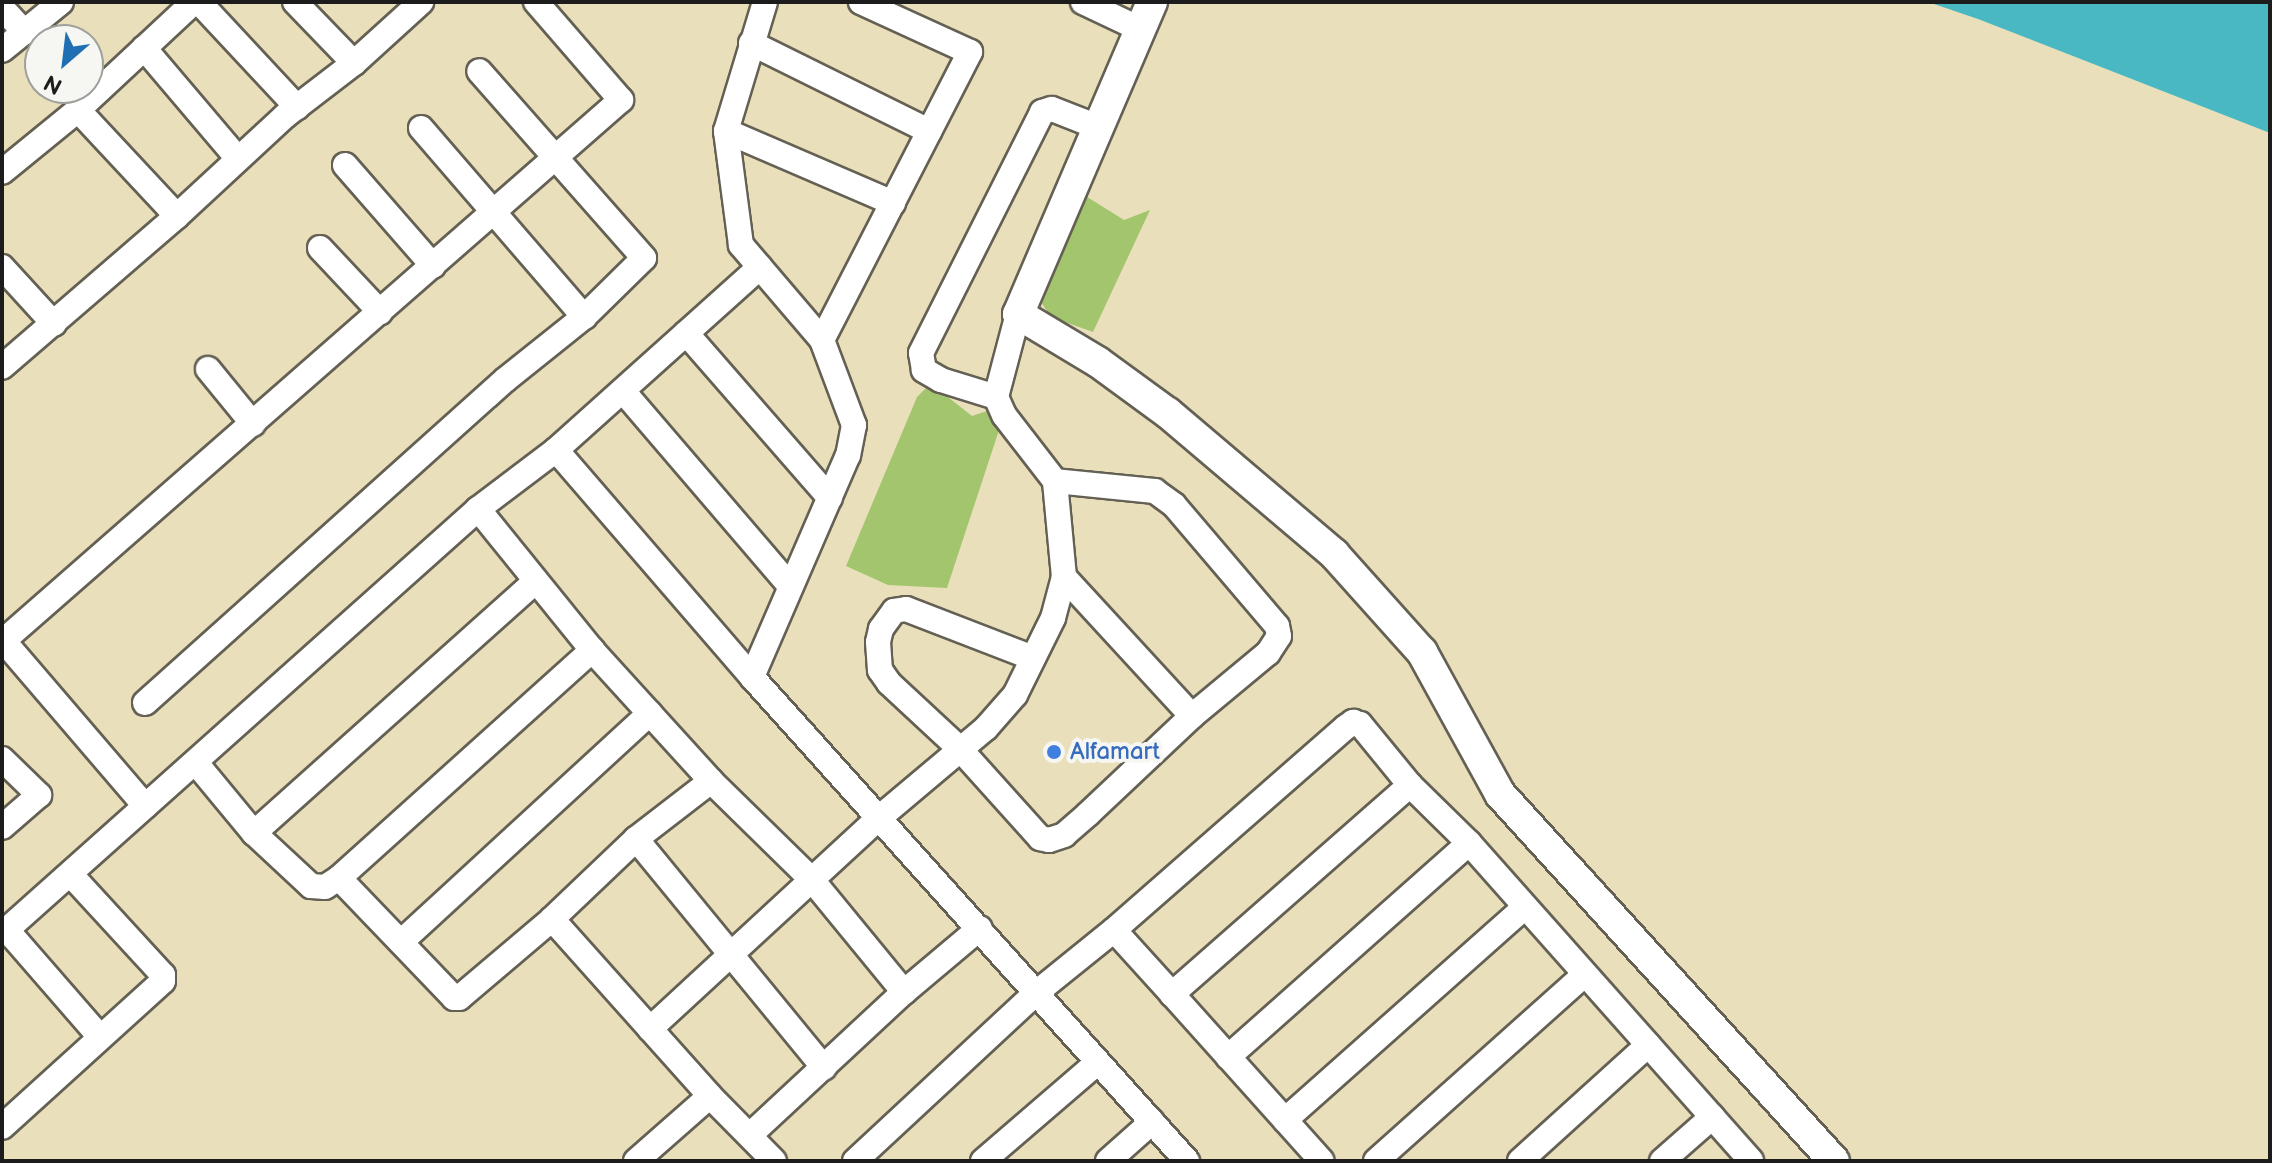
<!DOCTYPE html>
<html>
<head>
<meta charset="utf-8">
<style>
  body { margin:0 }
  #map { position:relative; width:2272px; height:1163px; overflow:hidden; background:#e9dfbb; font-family:"Balsamiq Sans",sans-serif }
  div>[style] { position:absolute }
  .green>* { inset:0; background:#a3c56e }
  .water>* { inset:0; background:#4ab8c3 }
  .roads { filter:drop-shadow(2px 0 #646054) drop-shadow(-2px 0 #646054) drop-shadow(0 2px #646054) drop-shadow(0 -2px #646054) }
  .minor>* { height:24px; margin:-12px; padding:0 12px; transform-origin:12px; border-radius:12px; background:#fff }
  .tertiary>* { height:30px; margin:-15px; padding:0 15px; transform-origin:15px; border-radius:15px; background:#fff }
  .dots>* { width:22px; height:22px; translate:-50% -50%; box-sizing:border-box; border:4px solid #f6f6f2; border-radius:50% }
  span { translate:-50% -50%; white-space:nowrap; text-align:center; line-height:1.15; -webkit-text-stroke:8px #f6f6f2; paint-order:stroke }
  .shop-label { font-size:24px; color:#366cbe }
  .left { translate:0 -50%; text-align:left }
  .frame { position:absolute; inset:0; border:4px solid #1c1c1c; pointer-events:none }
  .north { position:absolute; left:24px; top:24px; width:80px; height:80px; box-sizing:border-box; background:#f6f6f2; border:2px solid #9f9f9c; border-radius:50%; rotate:208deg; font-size:22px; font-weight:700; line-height:32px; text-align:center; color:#1c1c1c }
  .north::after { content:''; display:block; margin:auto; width:28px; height:36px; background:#1f6fb2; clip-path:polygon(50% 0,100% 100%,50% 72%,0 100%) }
</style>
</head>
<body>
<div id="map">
  <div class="green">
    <i style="clip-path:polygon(1084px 195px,1124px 220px,1150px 210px,1093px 332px,1051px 317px,1037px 296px)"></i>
    <i style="clip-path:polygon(928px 386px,944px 394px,972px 416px,990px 410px,1003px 418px,947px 588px,888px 585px,846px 566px,917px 397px)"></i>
  </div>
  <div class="water">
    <i style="clip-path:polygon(1928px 2px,2270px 2px,2270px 133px,1978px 19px)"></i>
  </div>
  <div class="roads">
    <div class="minor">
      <i style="left:199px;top:2px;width:144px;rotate:47deg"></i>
      <i style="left:295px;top:2px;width:85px;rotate:46deg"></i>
      <i style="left:765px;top:2px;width:135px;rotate:106.8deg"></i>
      <i style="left:726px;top:131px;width:115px;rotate:82.5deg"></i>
      <i style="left:741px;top:245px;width:125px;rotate:49.5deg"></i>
      <i style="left:822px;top:340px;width:324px;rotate:-62.8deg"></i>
      <i style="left:970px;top:52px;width:120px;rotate:-155.4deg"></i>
      <i style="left:1083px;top:2px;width:63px;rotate:25.3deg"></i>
      <i style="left:2px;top:8px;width:33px;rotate:47deg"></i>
      <i style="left:751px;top:43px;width:199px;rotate:26.3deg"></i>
      <i style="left:144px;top:48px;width:145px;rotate:49.7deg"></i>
      <i style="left:2px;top:50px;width:76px;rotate:-39.1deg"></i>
      <i style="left:78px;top:110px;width:145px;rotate:47deg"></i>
      <i style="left:421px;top:128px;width:250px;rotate:49.2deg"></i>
      <i style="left:726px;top:131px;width:182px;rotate:23.3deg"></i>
      <i style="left:345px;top:165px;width:134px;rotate:48.9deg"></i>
      <i style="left:2px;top:172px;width:98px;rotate:-39.2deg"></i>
      <i style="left:78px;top:110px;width:158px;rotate:-43deg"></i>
      <i style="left:320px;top:248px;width:88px;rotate:46.8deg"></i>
      <i style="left:2px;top:267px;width:77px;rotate:47.6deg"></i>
      <i style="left:686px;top:333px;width:219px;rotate:48.9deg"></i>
      <i style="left:822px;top:340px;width:91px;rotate:69.4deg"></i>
      <i style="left:854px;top:425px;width:31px;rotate:101deg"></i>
      <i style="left:848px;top:455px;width:242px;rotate:113.4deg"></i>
      <i style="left:752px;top:677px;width:651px;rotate:48.05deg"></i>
      <i style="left:2px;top:367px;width:231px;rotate:-40.8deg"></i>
      <i style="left:177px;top:216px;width:147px;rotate:-42.8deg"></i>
      <i style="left:285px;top:116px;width:87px;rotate:-37.5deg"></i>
      <i style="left:354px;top:63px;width:91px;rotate:-42.3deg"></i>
      <i style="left:208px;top:369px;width:71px;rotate:50.7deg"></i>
      <i style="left:623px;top:391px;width:257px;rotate:49.4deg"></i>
      <i style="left:996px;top:397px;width:58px;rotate:-162.8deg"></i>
      <i style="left:941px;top:380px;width:20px;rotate:-150deg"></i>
      <i style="left:924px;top:370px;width:17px;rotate:-100deg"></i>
      <i style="left:921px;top:353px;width:270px;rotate:-63.3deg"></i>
      <i style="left:1042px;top:112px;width:10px;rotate:-17deg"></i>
      <i style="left:1052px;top:109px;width:49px;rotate:21.4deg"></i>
      <i style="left:478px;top:509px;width:181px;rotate:51deg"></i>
      <i style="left:592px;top:650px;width:177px;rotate:47.7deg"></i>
      <i style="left:711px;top:781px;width:141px;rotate:44.4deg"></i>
      <i style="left:812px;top:880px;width:145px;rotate:50.6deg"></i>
      <i style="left:1064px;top:577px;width:189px;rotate:47.4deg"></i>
      <i style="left:2px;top:639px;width:220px;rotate:49.4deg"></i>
      <i style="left:2px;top:642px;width:823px;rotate:-41.21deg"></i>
      <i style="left:621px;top:100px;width:130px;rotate:-130.9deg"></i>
      <i style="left:1033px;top:658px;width:136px;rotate:-158.9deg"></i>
      <i style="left:906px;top:609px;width:12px;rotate:171deg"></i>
      <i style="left:894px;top:611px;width:22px;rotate:126deg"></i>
      <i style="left:881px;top:629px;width:13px;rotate:103deg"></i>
      <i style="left:878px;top:642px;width:28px;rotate:86deg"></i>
      <i style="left:880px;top:670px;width:16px;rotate:55deg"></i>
      <i style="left:889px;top:683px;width:97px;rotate:42.9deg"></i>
      <i style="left:960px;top:749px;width:120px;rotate:48deg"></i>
      <i style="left:1040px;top:838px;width:9px;rotate:13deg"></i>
      <i style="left:1049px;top:840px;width:16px;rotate:-18deg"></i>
      <i style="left:1064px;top:835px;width:32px;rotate:-41deg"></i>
      <i style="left:1088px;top:814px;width:143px;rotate:-43.3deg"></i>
      <i style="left:1192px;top:716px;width:99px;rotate:-39.7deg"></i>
      <i style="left:1268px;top:653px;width:20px;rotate:-57deg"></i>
      <i style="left:1279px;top:636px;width:10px;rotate:-101deg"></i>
      <i style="left:1277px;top:626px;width:159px;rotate:-130.4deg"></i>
      <i style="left:1174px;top:505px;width:24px;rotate:-144deg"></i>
      <i style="left:1155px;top:491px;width:100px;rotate:-174.3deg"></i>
      <i style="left:752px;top:677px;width:300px;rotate:-130.8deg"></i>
      <i style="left:556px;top:450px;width:274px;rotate:-41.9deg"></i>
      <i style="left:145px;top:703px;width:484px;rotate:-41.9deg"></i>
      <i style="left:505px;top:380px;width:101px;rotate:-38.6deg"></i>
      <i style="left:584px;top:317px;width:84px;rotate:-44.5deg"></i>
      <i style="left:644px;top:258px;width:249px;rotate:-131.4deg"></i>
      <i style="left:2px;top:759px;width:52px;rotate:44.2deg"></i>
      <i style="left:39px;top:795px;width:49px;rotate:139.1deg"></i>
      <i style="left:196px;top:763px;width:91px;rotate:50.4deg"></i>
      <i style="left:254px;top:833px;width:78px;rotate:42.9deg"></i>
      <i style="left:311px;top:886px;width:14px;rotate:4deg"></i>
      <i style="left:325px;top:887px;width:17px;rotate:-33deg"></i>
      <i style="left:339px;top:878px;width:341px;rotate:-42deg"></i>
      <i style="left:711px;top:781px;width:95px;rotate:142.3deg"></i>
      <i style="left:636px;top:839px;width:116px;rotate:136.4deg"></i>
      <i style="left:552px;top:919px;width:237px;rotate:48.2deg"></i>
      <i style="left:710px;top:1096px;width:91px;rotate:45.4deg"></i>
      <i style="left:1410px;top:785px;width:317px;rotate:138.7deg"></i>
      <i style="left:1172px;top:994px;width:86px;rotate:-132.2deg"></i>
      <i style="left:1114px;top:930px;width:308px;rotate:-41.2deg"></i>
      <i style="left:1346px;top:727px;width:9px;rotate:-36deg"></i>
      <i style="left:1353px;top:722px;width:7px;rotate:16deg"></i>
      <i style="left:1360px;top:724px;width:79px;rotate:50.7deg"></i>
      <i style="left:1410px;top:785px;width:83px;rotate:44.5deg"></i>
      <i style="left:1469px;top:843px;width:425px;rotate:48.4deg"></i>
      <i style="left:254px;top:833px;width:375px;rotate:-41.8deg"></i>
      <i style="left:636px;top:839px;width:296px;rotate:50.6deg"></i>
      <i style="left:339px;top:878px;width:166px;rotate:46.2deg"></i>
      <i style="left:454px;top:998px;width:5px"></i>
      <i style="left:459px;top:998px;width:122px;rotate:-40.3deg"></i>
      <i style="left:7px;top:930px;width:142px;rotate:49deg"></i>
      <i style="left:2px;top:934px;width:638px;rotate:-41.76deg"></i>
      <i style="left:478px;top:509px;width:98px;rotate:-37.1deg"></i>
      <i style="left:401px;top:942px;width:338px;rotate:-42.6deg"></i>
      <i style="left:1172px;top:994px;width:224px;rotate:48.1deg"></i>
      <i style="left:650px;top:1029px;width:311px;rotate:-42.7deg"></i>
      <i style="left:879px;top:818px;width:140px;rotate:-40.1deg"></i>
      <i style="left:986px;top:728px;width:44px;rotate:-48.7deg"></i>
      <i style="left:1015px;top:695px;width:86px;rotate:-63.7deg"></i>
      <i style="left:1053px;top:618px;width:42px;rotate:-75deg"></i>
      <i style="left:1064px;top:577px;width:96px;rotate:-95.4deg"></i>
      <i style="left:1055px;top:481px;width:83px;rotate:-127.7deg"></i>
      <i style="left:1004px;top:415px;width:20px;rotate:-114deg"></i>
      <i style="left:996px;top:397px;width:86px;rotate:-75.2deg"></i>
      <i style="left:1228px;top:1057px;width:322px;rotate:-41.6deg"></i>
      <i style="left:1285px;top:1120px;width:321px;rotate:-41.6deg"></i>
      <i style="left:2px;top:1127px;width:217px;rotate:-42.2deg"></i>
      <i style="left:163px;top:981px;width:6px;rotate:-90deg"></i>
      <i style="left:163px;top:975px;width:137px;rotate:-132.6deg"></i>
      <i style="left:750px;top:1135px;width:210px;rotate:-42.9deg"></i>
      <i style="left:904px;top:992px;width:99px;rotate:-40.1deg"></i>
      <i style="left:636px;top:1161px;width:98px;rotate:-41.3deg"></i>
      <i style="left:855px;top:1161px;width:247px;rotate:-42.9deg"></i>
      <i style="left:1036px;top:993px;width:100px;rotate:-38.9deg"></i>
      <i style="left:983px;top:1161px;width:150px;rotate:-40.7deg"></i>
      <i style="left:1108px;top:1161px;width:59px;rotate:-41.6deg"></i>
      <i style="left:1376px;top:1161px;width:280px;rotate:-41.8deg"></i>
      <i style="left:1520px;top:1161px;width:173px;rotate:-42.2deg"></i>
      <i style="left:1662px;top:1161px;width:67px;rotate:-41.3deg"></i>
    </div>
    <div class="tertiary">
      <i style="left:1152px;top:2px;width:340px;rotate:113.2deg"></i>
      <i style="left:1018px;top:314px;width:93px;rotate:31deg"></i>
      <i style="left:1098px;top:362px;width:87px;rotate:36.1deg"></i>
      <i style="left:1168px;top:413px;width:218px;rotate:40.3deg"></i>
      <i style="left:1334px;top:554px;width:132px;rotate:48.1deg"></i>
      <i style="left:1422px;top:652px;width:162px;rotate:61.2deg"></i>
      <i style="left:1500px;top:794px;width:496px;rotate:47.7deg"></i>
    </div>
  </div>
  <div class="dots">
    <i style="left:1054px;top:752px;background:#3f7fe0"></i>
  </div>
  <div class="shop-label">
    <span class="left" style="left:1070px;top:752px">Alfamart</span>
  </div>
  <div class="frame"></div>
  <div class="north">N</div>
</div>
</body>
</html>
